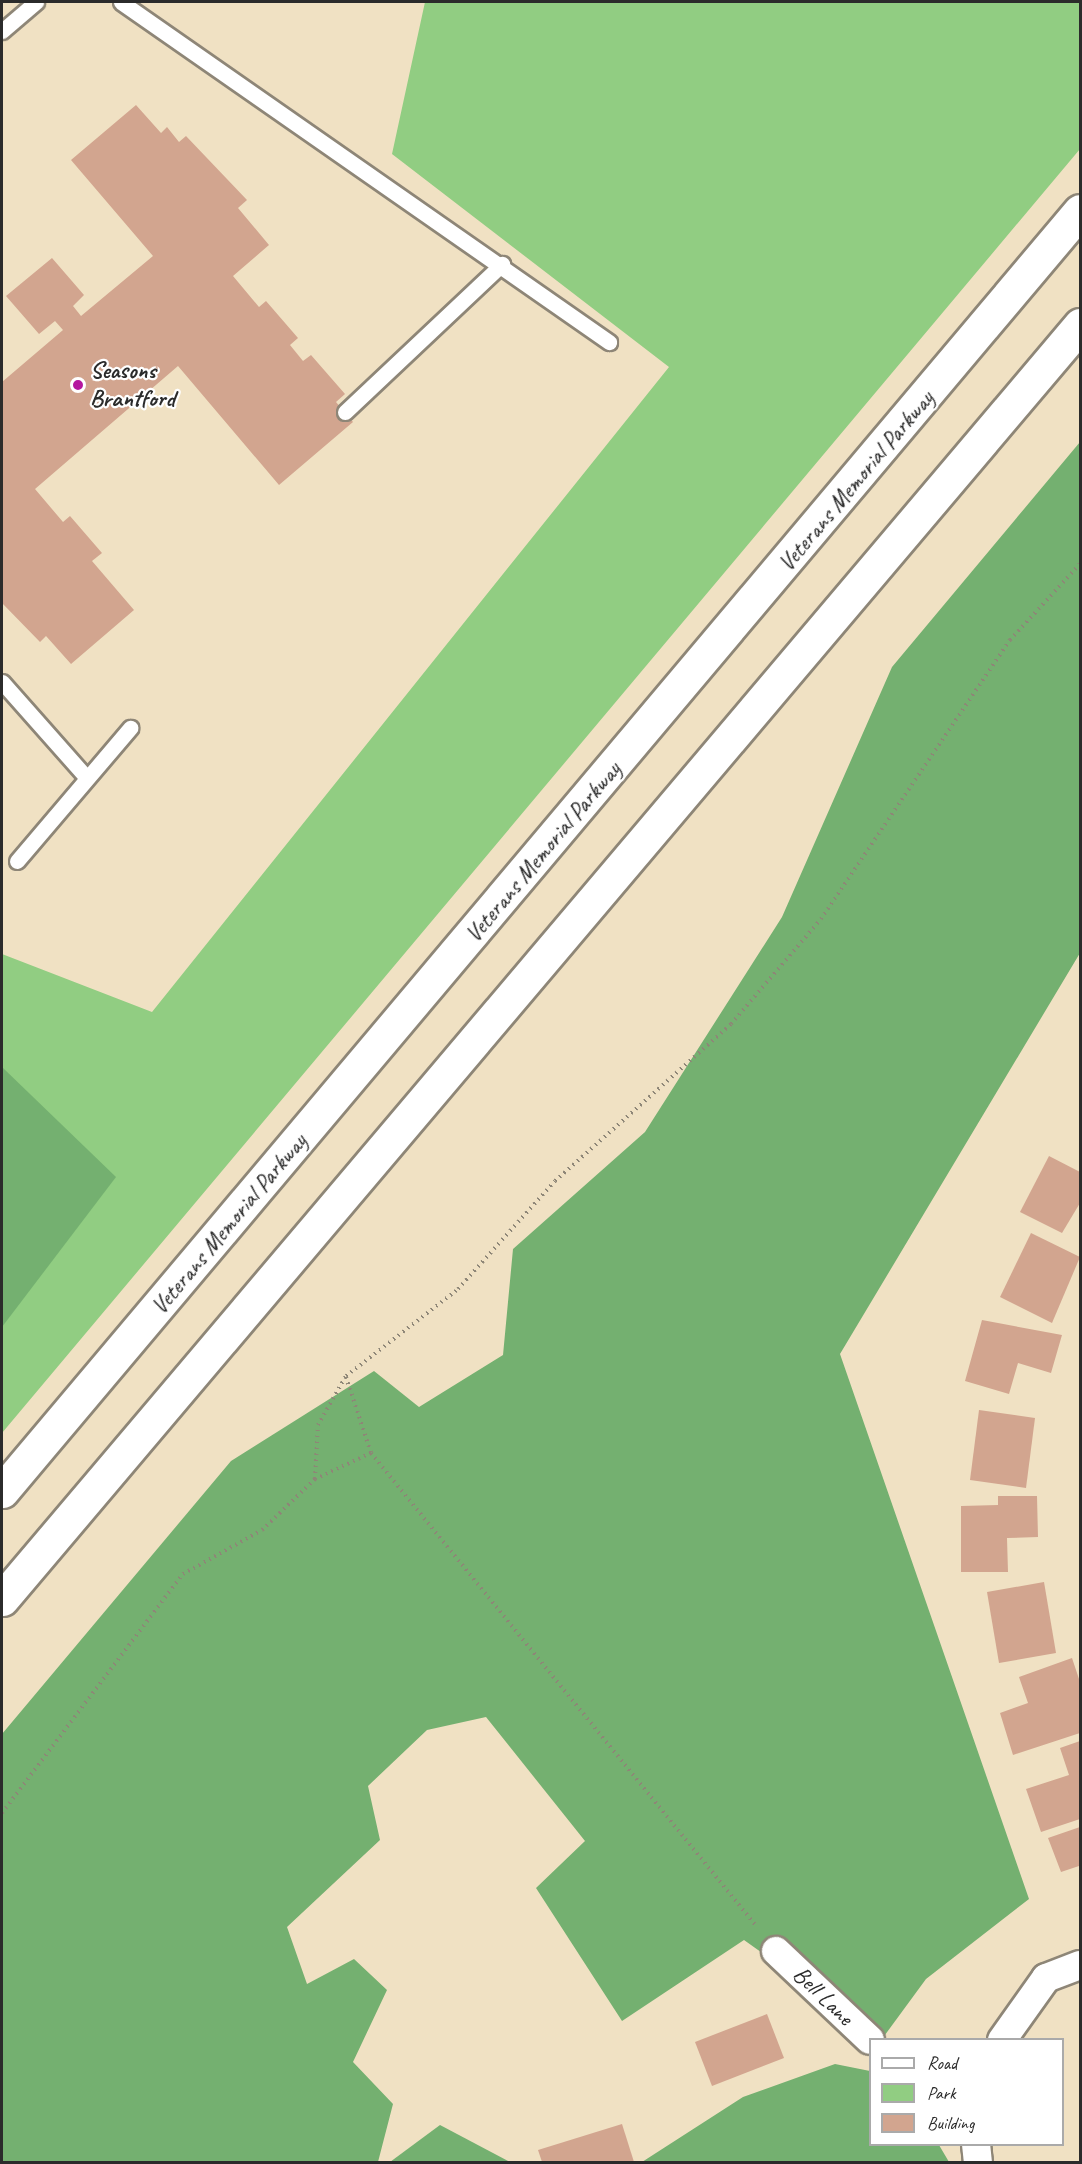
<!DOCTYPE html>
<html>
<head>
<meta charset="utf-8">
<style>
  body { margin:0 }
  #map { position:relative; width:1082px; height:2164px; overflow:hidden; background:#f0e1c3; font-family:Caveat,sans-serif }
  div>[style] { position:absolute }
  .green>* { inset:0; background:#91cd82 }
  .forest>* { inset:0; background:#74b070 }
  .building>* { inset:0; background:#d2a58f }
  .path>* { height:4px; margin-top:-2px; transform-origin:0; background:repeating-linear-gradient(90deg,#8e8677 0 1.5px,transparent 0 6px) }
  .roads { filter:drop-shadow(2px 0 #8e8677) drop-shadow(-2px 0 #8e8677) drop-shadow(0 2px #8e8677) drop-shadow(0 -2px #8e8677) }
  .lane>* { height:15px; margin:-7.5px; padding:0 7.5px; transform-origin:7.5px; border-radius:7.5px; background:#fff }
  .street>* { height:28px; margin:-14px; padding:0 14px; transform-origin:14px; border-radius:14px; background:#fff }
  .secondary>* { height:33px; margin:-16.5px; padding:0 16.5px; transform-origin:16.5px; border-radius:16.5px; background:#fff }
  .dots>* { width:16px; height:16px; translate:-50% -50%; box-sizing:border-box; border:3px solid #fff; border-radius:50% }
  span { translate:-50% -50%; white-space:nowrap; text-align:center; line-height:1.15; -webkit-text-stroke:4.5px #fff; paint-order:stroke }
  .poi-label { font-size:24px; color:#2b2b2b; font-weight:700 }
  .left { translate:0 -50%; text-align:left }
  .street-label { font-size:24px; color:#2b2b2b }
  .frame { position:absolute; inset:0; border:3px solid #2b2b2b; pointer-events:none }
  .legend { position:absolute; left:869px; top:2038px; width:195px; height:108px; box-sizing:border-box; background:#fff; border:2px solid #aaa; margin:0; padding:8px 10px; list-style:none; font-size:18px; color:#2b2b2b }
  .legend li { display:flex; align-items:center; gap:12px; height:30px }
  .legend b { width:30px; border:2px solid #aaa }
</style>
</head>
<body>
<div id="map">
  <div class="green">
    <i style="clip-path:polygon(425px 2px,1080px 2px,1080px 149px,2px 1433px,2px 954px,152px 1012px,669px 367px,392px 154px)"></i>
  </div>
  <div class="forest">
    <i style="clip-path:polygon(1080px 442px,1080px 953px,840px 1354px,1029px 1899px,926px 1979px,882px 2039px,744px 1940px,622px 2021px,536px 1888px,585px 1841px,486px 1717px,427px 1730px,368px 1786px,380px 1840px,287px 1927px,307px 1984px,354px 1959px,387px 1990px,353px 2062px,393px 2104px,378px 2162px,2px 2162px,2px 1734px,231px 1461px,374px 1371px,419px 1407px,503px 1355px,513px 1249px,645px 1132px,782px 917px,892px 667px)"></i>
    <i style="clip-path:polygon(2px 1067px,116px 1177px,2px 1327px)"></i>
    <i style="clip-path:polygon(835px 2064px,870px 2071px,870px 2144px,939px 2145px,949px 2162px,642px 2162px,743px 2097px)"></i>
    <i style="clip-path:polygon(440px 2125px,510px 2162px,390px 2162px)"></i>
  </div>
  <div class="building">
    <i style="clip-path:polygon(136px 105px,161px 133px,167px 127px,179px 142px,186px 136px,247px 200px,238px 208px,269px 245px,233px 276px,259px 307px,266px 301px,298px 338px,290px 345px,303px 361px,311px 355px,345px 394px,336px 402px,353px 422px,279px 485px,178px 366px,35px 489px,63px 522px,70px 516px,102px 553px,92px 561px,134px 610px,71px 664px,46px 636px,40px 642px,2px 603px,2px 382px,63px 330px,55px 321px,39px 334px,6px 296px,52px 258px,84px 295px,73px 306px,81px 316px,153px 256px,71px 160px)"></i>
    <i style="clip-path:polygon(1049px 1156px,1080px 1172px,1080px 1203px,1062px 1233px,1020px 1212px)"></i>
    <i style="clip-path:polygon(1031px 1233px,1080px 1257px,1052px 1323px,1000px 1297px)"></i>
    <i style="clip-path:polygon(982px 1320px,1062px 1335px,1051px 1373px,1018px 1363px,1009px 1394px,965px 1381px)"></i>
    <i style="clip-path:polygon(979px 1410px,1035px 1418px,1026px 1488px,970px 1480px)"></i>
    <i style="clip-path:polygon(998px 1496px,1037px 1496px,1038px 1537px,1007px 1538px,1008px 1572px,961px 1572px,961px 1506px,998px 1505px)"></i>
    <i style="clip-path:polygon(1044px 1582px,1056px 1653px,999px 1663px,987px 1592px)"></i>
    <i style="clip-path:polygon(1072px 1658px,1080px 1682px,1080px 1733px,1013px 1755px,1000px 1713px,1028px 1703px,1019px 1677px)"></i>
    <i style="clip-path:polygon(1080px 1741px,1080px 1819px,1041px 1832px,1026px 1789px,1069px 1775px,1060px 1748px)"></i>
    <i style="clip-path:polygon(1080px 1827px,1080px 1870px,1079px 1866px,1061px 1872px,1048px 1838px)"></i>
    <i style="clip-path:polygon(767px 2014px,784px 2058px,712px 2086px,695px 2042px)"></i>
    <i style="clip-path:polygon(622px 2124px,634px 2162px,542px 2162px,538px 2150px)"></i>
  </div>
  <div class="path">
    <i style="left:346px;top:1377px;width:80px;rotate:71.8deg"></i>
    <i style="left:371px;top:1453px;width:611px;rotate:50.84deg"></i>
    <i style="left:315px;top:1479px;width:62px;rotate:-24.9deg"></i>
    <i style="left:2px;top:1813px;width:300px;rotate:-52.9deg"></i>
    <i style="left:183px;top:1574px;width:90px;rotate:-29.1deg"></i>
    <i style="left:262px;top:1530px;width:74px;rotate:-43.9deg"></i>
    <i style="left:315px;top:1479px;width:54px;rotate:-86.8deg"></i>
    <i style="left:318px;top:1425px;width:56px;rotate:-60.3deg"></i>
    <i style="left:346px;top:1376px;width:142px;rotate:-37.8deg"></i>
    <i style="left:458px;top:1289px;width:145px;rotate:-48.1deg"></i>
    <i style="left:555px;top:1181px;width:236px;rotate:-41.7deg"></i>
    <i style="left:731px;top:1024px;width:138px;rotate:-49.4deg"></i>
    <i style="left:821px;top:919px;width:337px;rotate:-55.9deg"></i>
    <i style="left:1010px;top:640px;width:103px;rotate:-47.4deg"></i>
  </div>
  <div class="roads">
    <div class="lane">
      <i style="left:121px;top:2px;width:595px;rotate:34.87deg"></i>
      <i style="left:2px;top:31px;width:45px;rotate:-40.5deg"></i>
      <i style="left:345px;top:412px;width:216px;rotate:-43.3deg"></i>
      <i style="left:2px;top:682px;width:128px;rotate:48.5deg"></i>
      <i style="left:17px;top:861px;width:175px;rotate:-49.6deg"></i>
    </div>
    <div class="street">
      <i style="left:776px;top:1951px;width:129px;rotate:43.4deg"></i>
      <i style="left:1002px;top:2040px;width:76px;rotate:-54.6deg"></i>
      <i style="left:1046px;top:1978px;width:36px;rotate:-21deg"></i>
      <i style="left:976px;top:2144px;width:18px;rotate:84deg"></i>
    </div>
    <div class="secondary">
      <i style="left:2px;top:1491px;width:1673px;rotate:-49.9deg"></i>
      <i style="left:2px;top:1599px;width:1669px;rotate:-49.76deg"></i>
    </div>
  </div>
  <div class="dots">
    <i style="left:78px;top:385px;background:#b5179e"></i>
  </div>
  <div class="poi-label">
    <span class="left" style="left:90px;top:385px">Seasons<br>Brantford</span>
  </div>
  <div class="street-label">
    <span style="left:856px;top:481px;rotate:-50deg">Veterans Memorial Parkway</span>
    <span style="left:543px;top:852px;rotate:-50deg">Veterans Memorial Parkway</span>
    <span style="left:229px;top:1224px;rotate:-50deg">Veterans Memorial Parkway</span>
    <span style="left:823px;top:1996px;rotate:44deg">Bell Lane</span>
  </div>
  <div class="frame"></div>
  <ul class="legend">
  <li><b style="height:8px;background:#fff"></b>Road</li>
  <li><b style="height:16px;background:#91cd82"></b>Park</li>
  <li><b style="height:16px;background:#d2a58f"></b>Building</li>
  </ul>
</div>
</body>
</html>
